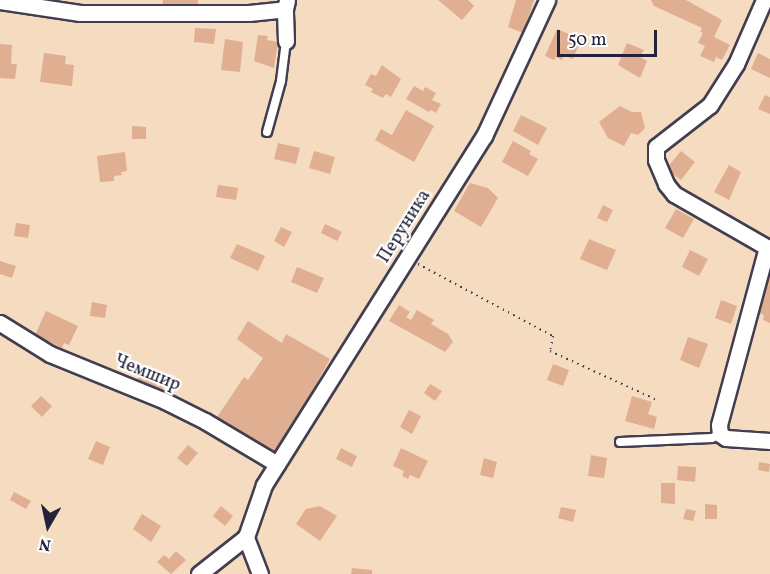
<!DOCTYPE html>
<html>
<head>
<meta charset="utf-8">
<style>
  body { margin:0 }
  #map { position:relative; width:770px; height:574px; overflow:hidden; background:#f5dcc1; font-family:Vollkorn,serif }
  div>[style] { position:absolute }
  .building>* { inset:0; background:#e0ae91 }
  .path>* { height:2px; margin-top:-1px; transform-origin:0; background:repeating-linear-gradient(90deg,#423e4f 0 1.5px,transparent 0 6px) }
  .roads { filter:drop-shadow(2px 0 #423e4f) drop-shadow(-2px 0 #423e4f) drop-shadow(0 2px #423e4f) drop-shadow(0 -2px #423e4f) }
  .service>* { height:8px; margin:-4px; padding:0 4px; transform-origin:4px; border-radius:4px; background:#fff }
  .minor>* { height:15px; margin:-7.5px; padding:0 7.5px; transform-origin:7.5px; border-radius:7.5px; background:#fff }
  span { translate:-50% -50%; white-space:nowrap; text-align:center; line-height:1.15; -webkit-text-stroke:4.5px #fff; paint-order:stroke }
  .street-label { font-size:18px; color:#22223b }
  .north { position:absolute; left:18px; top:496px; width:60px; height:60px; -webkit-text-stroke:4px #fff; paint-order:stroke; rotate:189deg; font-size:16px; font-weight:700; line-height:24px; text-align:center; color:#22223b }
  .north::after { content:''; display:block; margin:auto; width:21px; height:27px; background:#22223b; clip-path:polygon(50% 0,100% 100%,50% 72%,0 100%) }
  .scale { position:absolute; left:557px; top:30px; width:100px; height:27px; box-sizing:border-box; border:3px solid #22223b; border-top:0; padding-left:8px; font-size:18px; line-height:21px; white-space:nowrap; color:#22223b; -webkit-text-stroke:4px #fff; paint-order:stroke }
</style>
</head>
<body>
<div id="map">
  <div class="building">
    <i style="clip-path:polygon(163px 0,198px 0,197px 6px,162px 5px)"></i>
    <i style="clip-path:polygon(438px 0,468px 0,474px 6px,462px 20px)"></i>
    <i style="clip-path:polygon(516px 0,534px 0,523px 33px,508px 27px)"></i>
    <i style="clip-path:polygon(651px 0,686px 0,722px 20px,714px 37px,730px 45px,722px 60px,716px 57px,714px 62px,700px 56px,705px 46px,698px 43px,703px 33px,700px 32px,702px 28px,654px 6px)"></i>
    <i style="clip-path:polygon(195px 28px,216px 29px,214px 44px,194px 42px)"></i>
    <i style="clip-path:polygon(557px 29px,581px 39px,573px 59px,564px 56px,562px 60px,556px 57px,554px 60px,545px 56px)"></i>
    <i style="clip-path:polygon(258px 35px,268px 36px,267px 40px,278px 42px,274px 68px,254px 61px)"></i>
    <i style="clip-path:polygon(225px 39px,243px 42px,240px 72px,221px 70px)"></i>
    <i style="clip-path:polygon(627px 43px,644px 50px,640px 57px,647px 61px,640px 78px,618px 65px)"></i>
    <i style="clip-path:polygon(0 44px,12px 45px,11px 64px,17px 64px,15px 79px,0 78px)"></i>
    <i style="clip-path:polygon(44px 53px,66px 56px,65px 64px,74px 65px,72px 86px,40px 82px)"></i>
    <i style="clip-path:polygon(758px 53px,770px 59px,770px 78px,751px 69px)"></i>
    <i style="clip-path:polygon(382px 65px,401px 79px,391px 97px,386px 94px,383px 98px,371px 92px,373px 89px,365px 85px,371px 74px,376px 76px)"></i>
    <i style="clip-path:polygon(414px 86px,423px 91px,425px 87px,436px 93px,432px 100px,441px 104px,436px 113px,431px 110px,429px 112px,406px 99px)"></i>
    <i style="clip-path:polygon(765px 95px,770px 97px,770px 114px,758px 109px)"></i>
    <i style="clip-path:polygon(620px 106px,632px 112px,641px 112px,645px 128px,638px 135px,631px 133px,624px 146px,608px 138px,599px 122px)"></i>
    <i style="clip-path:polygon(406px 110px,434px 126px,414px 162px,375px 140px,381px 129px,392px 135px)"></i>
    <i style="clip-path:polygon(521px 115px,547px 128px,538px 145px,513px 131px)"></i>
    <i style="clip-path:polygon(132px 126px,146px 127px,146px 139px,132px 139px)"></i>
    <i style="clip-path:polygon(513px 141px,531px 151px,529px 154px,538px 159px,528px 176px,502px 162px)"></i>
    <i style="clip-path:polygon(278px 143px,300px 148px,296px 164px,274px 159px)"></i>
    <i style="clip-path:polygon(314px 151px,335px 157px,330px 174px,309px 168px)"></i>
    <i style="clip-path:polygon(681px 151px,695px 162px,681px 180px,666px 169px)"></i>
    <i style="clip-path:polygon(125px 152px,127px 171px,121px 172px,122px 175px,114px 176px,114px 181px,100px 182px,97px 156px)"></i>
    <i style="clip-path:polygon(729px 165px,741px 172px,729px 200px,714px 192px)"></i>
    <i style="clip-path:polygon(470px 183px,488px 188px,498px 198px,481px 227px,454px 211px)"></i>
    <i style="clip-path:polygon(218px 185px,238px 188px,236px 200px,216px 197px)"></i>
    <i style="clip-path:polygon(603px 205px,613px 210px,607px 222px,597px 218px)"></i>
    <i style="clip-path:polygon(676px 209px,694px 219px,683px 238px,665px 228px)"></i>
    <i style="clip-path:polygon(16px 223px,30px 225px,28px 238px,14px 236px)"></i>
    <i style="clip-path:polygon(325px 224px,342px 232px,337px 241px,321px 233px)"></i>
    <i style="clip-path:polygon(281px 227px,292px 232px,284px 247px,274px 241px)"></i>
    <i style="clip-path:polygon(589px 239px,616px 250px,607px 270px,580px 259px)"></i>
    <i style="clip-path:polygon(237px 244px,265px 256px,258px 271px,230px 258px)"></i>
    <i style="clip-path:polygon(690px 250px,708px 259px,699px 276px,682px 267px)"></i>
    <i style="clip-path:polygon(0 261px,16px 266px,12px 278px,0 274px)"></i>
    <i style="clip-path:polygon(297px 267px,324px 278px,317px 293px,291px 282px)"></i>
    <i style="clip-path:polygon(769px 273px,770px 273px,770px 323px,763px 320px,764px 315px,757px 313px)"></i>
    <i style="clip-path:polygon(721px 300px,737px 306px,731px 324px,715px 318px)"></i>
    <i style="clip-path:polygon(92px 302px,107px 305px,105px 318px,90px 316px)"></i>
    <i style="clip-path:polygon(399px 305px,410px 312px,406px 317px,411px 320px,417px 310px,434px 320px,431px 324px,448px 334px,453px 342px,445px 352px,389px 321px)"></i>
    <i style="clip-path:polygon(46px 311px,78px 326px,69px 345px,64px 343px,62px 348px,35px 335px)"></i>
    <i style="clip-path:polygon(248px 321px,282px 343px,286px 334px,330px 359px,303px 407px,307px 409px,276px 456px,215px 420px,244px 377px,248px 380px,263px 358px,237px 339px)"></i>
    <i style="clip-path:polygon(688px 337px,708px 344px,699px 368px,680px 360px)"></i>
    <i style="clip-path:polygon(553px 364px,569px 370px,563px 386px,547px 380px)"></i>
    <i style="clip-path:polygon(140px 373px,165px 383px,160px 395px,135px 385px)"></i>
    <i style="clip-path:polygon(430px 384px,442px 391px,435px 401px,424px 393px)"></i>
    <i style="clip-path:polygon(41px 396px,52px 406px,42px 417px,31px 406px)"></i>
    <i style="clip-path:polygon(632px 396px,652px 402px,648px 414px,657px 417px,654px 429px,625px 421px)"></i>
    <i style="clip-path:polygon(409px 410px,421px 416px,412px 434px,400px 427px)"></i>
    <i style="clip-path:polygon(96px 441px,110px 447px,103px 465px,88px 459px)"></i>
    <i style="clip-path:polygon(188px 445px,198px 453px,187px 466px,177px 458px)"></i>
    <i style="clip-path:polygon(341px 448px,357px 456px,352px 467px,336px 459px)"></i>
    <i style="clip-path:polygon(401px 448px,428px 461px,419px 479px,410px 475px,408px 479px,402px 476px,404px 471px,393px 466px)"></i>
    <i style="clip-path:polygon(591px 455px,607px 458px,604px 478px,588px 476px)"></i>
    <i style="clip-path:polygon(484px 458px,497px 462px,493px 478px,480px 475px)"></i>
    <i style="clip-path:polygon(759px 462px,770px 464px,769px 472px,758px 470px)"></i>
    <i style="clip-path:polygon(678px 466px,696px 467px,695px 482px,677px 480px)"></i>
    <i style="clip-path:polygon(661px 483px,675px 483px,675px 504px,661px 503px)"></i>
    <i style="clip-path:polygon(14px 492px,31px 501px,26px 509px,10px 500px)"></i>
    <i style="clip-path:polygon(705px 504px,717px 505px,717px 519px,705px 519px)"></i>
    <i style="clip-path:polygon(221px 506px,233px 516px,225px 526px,213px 516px)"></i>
    <i style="clip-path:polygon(320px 506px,337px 516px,320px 541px,296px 524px,306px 509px)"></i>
    <i style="clip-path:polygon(561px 507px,576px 510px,573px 522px,558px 518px)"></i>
    <i style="clip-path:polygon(686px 509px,696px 511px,693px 521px,683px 519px)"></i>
    <i style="clip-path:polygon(142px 514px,161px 526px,151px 542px,133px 529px)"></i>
    <i style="clip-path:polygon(176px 551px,186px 560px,171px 574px,157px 562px,164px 555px,169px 559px)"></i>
    <i style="clip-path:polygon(352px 568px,372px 570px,372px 574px,351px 574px)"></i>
  </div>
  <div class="path">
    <i style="left:418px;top:264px;width:153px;rotate:28.1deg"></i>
    <i style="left:553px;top:336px;width:15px;rotate:101deg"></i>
    <i style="left:550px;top:351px;width:118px;rotate:24.6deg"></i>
  </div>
  <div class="roads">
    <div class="service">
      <i style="left:267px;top:132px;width:53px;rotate:-74.6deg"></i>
      <i style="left:281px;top:81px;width:40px;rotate:-82.9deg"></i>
      <i style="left:620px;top:442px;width:92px;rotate:-2.5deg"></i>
      <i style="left:712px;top:438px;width:9px;rotate:-27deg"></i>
    </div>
    <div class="minor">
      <i style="left:764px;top:0;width:70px;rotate:113.6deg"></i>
      <i style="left:736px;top:64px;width:49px;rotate:122.4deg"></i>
      <i style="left:710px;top:105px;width:68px;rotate:142.1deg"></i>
      <i style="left:656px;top:147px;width:13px;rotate:90deg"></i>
      <i style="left:656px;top:160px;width:26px;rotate:67deg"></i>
      <i style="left:666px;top:184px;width:13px;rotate:51deg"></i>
      <i style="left:674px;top:194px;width:111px;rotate:29.8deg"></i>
      <i style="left:0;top:1px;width:81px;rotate:8.5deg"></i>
      <i style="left:80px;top:13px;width:169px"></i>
      <i style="left:249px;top:13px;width:36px;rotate:-6deg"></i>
      <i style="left:286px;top:41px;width:32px;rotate:-92deg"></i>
      <i style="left:285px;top:9px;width:9px;rotate:-77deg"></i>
      <i style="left:767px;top:247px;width:184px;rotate:105.1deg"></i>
      <i style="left:719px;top:425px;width:9px;rotate:84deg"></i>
      <i style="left:720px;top:434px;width:7px;rotate:34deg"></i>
      <i style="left:726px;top:438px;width:44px;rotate:3.9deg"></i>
      <i style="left:0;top:323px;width:59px;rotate:31.8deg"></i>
      <i style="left:50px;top:354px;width:124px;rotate:22.2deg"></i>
      <i style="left:165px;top:401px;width:45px;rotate:26.6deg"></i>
      <i style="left:205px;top:421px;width:84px;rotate:30.8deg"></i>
      <i style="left:199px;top:574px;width:60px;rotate:-38.2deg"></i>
      <i style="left:260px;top:574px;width:40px;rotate:-111deg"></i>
      <i style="left:246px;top:537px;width:55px;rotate:-70.9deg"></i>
      <i style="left:264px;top:485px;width:413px;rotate:-57.8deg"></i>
      <i style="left:484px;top:136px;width:150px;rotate:-65.1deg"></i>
    </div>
  </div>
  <div class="street-label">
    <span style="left:405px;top:227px;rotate:-58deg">Перуника</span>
    <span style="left:147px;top:374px;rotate:22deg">Чемшир</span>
  </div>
  <div class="north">N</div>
  <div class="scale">50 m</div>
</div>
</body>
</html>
